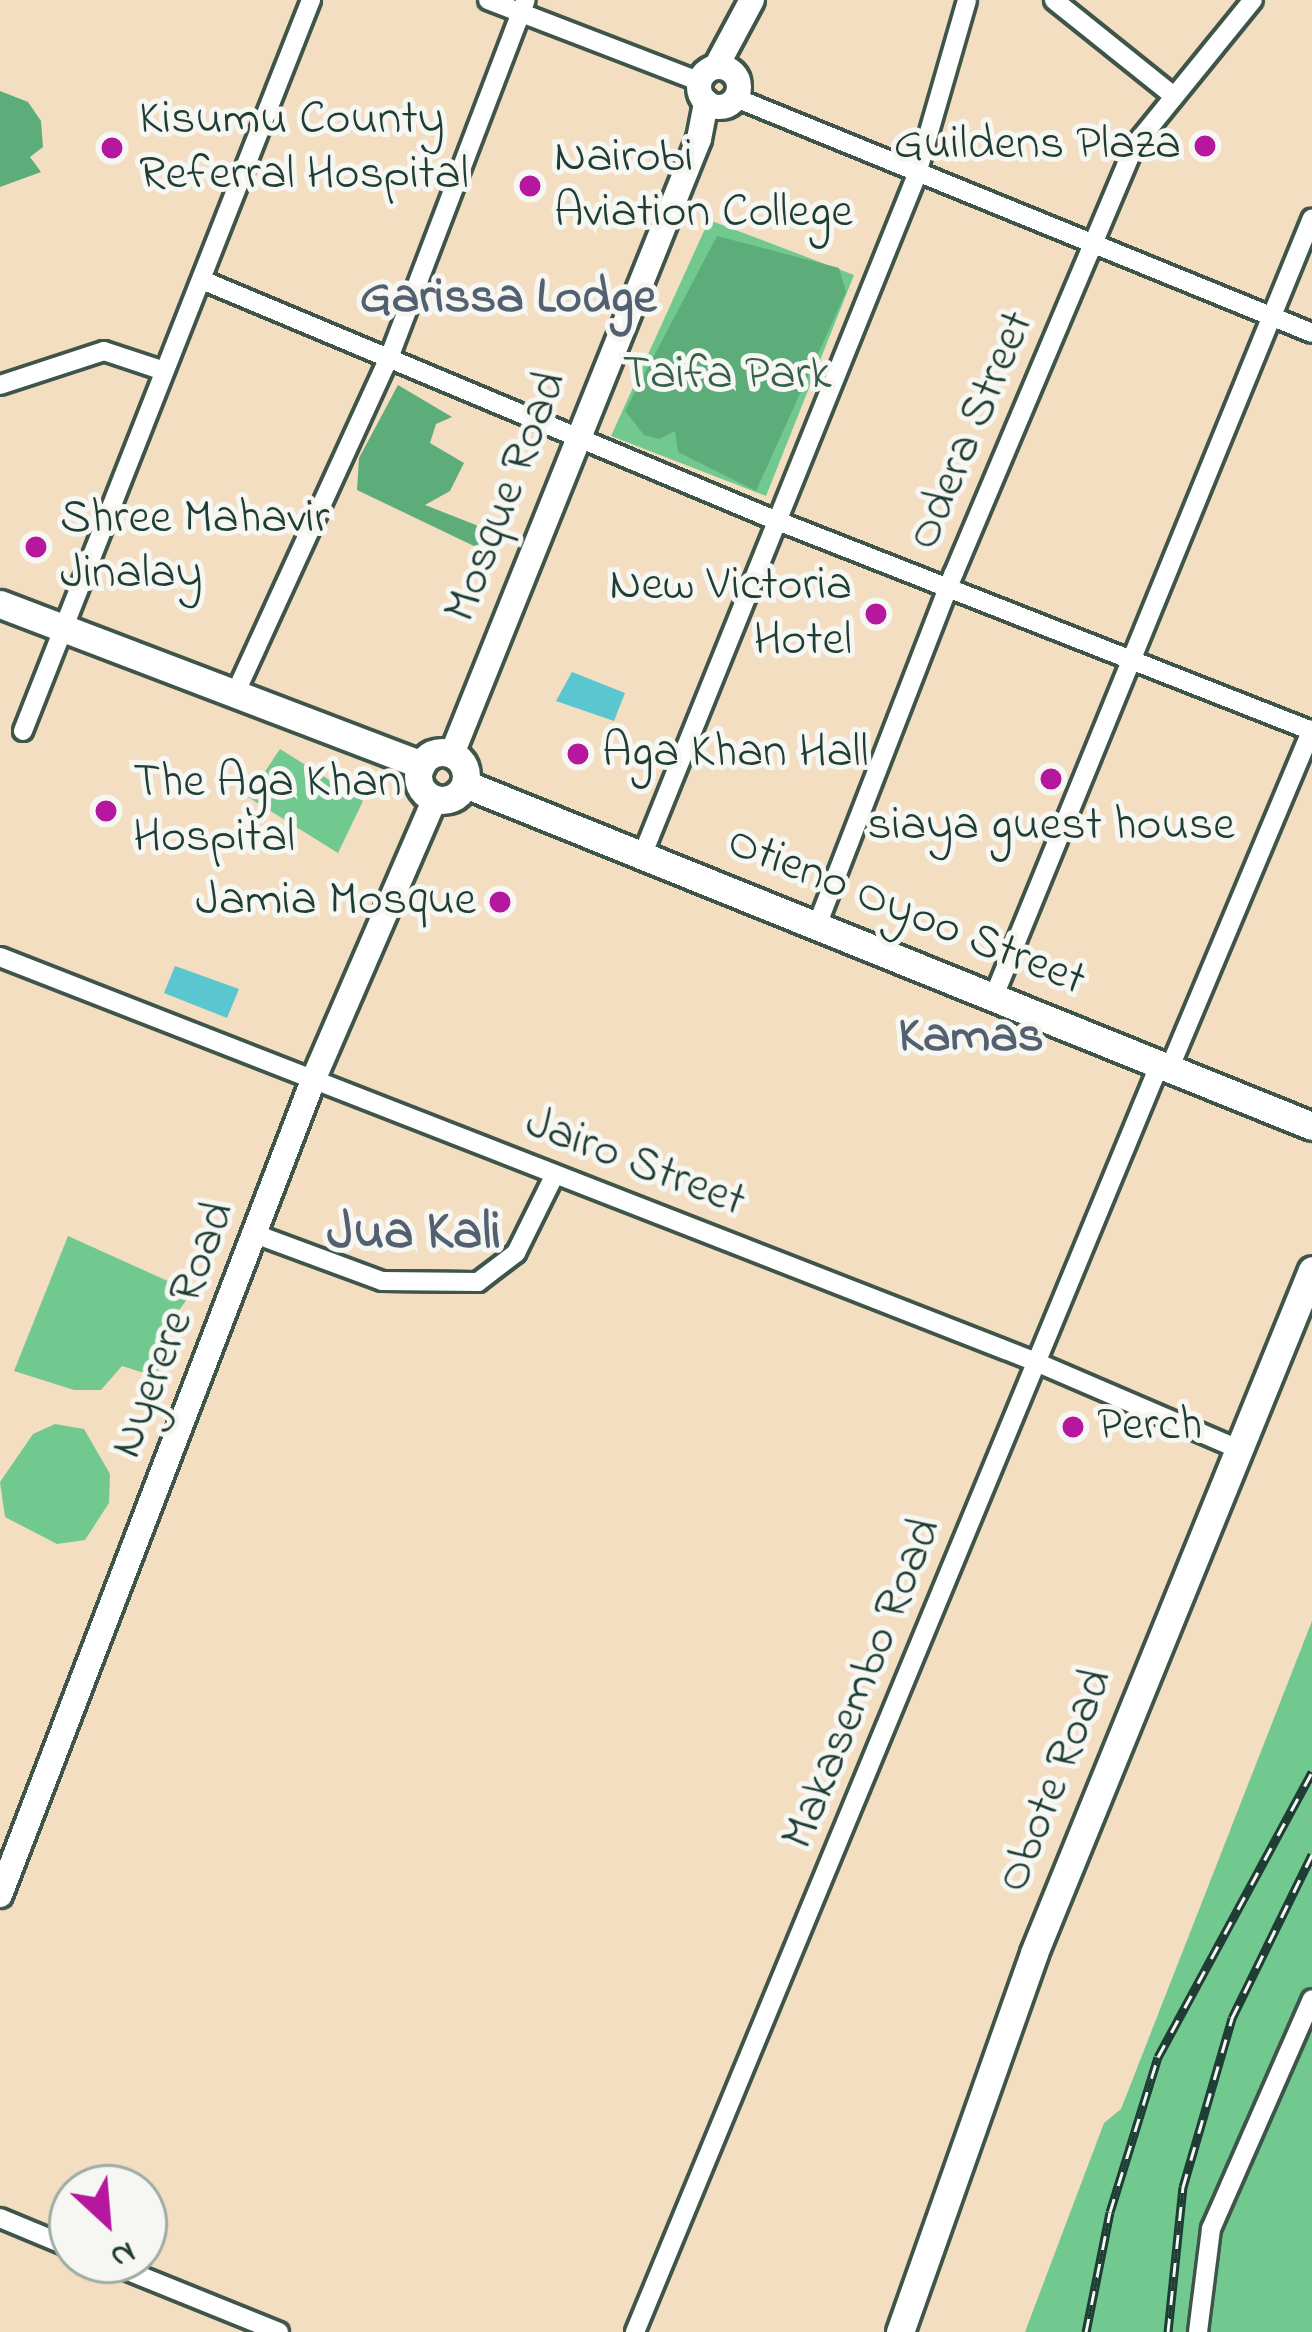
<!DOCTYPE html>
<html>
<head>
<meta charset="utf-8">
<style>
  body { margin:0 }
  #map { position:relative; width:1312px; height:2332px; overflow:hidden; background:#f3dec2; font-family:"Indie Flower",sans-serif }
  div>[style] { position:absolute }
  .green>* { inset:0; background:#71c98f }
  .forest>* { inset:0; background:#5cad7a }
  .water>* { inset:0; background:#59c6d0 }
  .roads { filter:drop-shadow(3px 0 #3f5549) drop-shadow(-3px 0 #3f5549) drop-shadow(0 3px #3f5549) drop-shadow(0 -3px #3f5549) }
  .minor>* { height:18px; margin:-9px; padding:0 9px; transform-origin:9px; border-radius:9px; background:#fff }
  .major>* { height:24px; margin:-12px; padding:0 12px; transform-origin:12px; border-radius:12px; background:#fff }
  .major>.ring { margin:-12px; padding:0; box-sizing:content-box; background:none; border:24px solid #fff; border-radius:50% }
  .highway>* { height:27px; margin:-13.5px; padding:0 13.5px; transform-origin:13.5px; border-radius:13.5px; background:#fff }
  .highway>.ring { margin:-13.5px; padding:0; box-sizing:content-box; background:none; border:27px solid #fff; border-radius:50% }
  .rail>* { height:9px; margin-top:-4.5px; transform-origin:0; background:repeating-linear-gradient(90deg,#f6f6f2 0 14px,#1f3d34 0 28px); box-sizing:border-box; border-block:3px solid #1f3d34 }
  .dots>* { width:33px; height:33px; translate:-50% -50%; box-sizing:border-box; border:6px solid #f6f6f2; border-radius:50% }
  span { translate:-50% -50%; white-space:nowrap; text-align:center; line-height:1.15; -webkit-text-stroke:10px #f6f6f2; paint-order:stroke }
  .poi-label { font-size:48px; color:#1f3d34 }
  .left { translate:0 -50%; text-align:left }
  .right { translate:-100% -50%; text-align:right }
  .park-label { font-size:48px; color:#34604b }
  .street-label { font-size:48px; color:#1f3d34 }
  .neighbourhood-label { font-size:51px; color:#536070; font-weight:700 }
  .quarter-label { font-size:54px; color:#536070; font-weight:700 }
  .north { position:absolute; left:48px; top:2164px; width:120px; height:120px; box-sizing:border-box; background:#f6f6f2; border:3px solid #a0aca6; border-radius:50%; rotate:154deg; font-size:33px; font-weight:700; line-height:48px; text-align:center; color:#1f3d34 }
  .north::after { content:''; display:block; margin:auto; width:42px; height:54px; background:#b5179e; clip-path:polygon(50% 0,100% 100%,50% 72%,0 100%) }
</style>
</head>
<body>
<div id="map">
  <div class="green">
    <i style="clip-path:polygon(709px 220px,854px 275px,766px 496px,611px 436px)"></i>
    <i style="clip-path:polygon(280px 749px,363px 801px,338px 853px,248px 797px)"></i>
    <i style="clip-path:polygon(68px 1236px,192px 1292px,168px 1326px,157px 1377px,122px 1366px,101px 1390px,74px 1390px,14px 1371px)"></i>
    <i style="clip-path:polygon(55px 1424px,84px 1429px,110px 1474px,109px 1503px,85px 1540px,57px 1544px,5px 1517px,0 1482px,33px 1434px)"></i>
    <i style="clip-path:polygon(1312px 1621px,1312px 2332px,1025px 2332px,1104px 2123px,1121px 2109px)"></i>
  </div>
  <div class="forest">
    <i style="clip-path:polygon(0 91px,28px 102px,41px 121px,43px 147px,30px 157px,41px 172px,0 187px)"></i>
    <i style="clip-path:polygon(717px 236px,839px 268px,846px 292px,756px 491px,678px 452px,675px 431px,659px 439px,644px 435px,625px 411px)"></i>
    <i style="clip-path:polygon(398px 385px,452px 417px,436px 424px,430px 443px,464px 463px,450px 491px,425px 505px,476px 525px,489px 541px,474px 546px,357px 490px,359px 458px)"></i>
  </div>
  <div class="water">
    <i style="clip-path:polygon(572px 672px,625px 693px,614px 721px,556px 701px)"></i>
    <i style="clip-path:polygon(175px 966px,239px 989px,227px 1018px,164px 993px)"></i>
  </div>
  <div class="roads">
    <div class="minor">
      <i style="left:488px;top:0;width:227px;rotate:21.1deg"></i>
      <i style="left:1054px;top:0;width:154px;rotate:38.7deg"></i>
      <i style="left:736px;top:98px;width:622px;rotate:22.19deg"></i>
      <i style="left:202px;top:280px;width:610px;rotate:22.74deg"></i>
      <i style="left:765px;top:516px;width:588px;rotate:21.46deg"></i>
      <i style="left:0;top:385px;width:109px;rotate:-18.1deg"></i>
      <i style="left:104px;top:351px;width:63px;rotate:18.4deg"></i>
      <i style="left:235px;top:694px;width:370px;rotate:-65.4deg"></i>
      <i style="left:389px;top:358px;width:383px;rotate:-69.1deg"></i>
      <i style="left:23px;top:731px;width:786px;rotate:-68.5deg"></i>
      <i style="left:642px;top:856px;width:732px;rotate:-68.02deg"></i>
      <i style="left:916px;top:177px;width:184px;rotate:-73.9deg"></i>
      <i style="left:818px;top:923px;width:375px;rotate:-68.8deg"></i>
      <i style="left:954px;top:573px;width:465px;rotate:-67.1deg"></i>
      <i style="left:1135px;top:145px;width:187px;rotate:-50.9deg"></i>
      <i style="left:0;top:957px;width:1112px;rotate:21.35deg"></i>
      <i style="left:1036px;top:1362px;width:220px;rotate:23.3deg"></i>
      <i style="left:994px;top:996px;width:840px;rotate:-67.77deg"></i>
      <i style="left:1170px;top:1067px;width:366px;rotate:-67.2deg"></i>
      <i style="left:255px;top:1234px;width:135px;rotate:20.3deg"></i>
      <i style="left:382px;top:1281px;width:96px;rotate:0.6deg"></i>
      <i style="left:478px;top:1282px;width:48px;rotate:-37.3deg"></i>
      <i style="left:516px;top:1253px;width:86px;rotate:-63.7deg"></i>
      <i style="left:0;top:2218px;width:78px;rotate:22.6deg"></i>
      <i style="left:101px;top:2260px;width:192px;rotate:22deg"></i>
      <i style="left:635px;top:2332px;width:1373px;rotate:-67.52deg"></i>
      <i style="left:1198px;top:2332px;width:104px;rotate:-82.8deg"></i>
      <i style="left:1211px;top:2229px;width:251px;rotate:-66.3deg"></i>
    </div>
    <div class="major">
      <i class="ring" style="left:699px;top:67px;width:16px;height:16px"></i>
      <i style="left:716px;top:67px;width:76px;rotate:-61.8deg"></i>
      <i style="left:452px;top:754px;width:663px;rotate:-68.12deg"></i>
      <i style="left:699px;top:139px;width:38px;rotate:-79deg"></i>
      <i style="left:0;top:1895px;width:875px;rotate:-68.98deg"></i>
      <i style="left:314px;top:1078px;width:304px;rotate:-66.6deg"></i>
    </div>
    <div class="highway">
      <i style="left:0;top:604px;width:451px;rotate:20.9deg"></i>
      <i class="ring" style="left:418px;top:752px;width:21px;height:21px"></i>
      <i style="left:465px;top:784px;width:913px;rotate:21.99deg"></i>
      <i style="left:900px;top:2332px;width:402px;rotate:-70.5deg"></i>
      <i style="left:1034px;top:1953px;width:737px;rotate:-67.85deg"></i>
    </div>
  </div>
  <div class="rail">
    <i style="left:1086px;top:2332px;width:122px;rotate:-78.7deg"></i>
    <i style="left:1110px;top:2212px;width:162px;rotate:-72.8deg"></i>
    <i style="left:1158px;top:2057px;width:324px;rotate:-61.6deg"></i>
    <i style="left:1168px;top:2332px;width:146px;rotate:-84.1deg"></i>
    <i style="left:1183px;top:2187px;width:176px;rotate:-73.8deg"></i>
    <i style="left:1232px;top:2018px;width:182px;rotate:-63.9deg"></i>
  </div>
  <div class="dots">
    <i style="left:1205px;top:146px;background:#b5179e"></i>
    <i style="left:112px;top:148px;background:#b5179e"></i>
    <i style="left:530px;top:186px;background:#b5179e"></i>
    <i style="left:36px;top:547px;background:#b5179e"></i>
    <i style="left:876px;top:614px;background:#b5179e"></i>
    <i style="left:578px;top:754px;background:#b5179e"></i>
    <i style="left:1051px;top:779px;background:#b5179e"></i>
    <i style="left:106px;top:811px;background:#b5179e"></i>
    <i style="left:500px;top:902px;background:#b5179e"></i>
    <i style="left:1073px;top:1427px;background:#b5179e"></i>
  </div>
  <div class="poi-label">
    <span class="left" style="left:139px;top:148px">Kisumu County<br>Referral Hospital</span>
    <span class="right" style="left:1181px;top:146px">Guildens Plaza</span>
    <span class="left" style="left:554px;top:186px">Nairobi<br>Aviation College</span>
    <span class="left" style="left:60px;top:547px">Shree Mahavir<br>Jinalay</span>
    <span class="right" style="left:852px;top:614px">New Victoria<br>Hotel</span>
    <span class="left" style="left:602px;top:754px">Aga Khan Hall</span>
    <span class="left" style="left:133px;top:811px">The Aga Khan<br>Hospital</span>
    <span style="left:1051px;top:827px">siaya guest house</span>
    <span class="right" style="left:476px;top:902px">Jamia Mosque</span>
    <span class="left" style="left:1097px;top:1427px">Perch</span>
  </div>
  <div class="park-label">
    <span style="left:727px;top:376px">Taifa Park</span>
  </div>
  <div class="street-label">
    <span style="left:972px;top:431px;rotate:-67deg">Odera Street</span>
    <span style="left:507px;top:497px;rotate:-69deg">Mosque Road</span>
    <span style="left:906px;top:912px;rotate:22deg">Otieno Oyoo Street</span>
    <span style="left:635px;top:1163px;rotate:21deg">Jairo Street</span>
    <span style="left:174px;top:1330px;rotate:-69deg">Nyerere Road</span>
    <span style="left:863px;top:1684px;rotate:-68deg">Makasembo Road</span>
    <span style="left:1056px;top:1781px;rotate:-68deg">Obote Road</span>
  </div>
  <div class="neighbourhood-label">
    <span style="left:508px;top:299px">Garissa Lodge</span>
    <span style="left:971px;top:1038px">Kamas</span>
  </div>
  <div class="quarter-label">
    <span style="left:414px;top:1234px">Jua Kali</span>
  </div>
  <div class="north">N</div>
</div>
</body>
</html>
